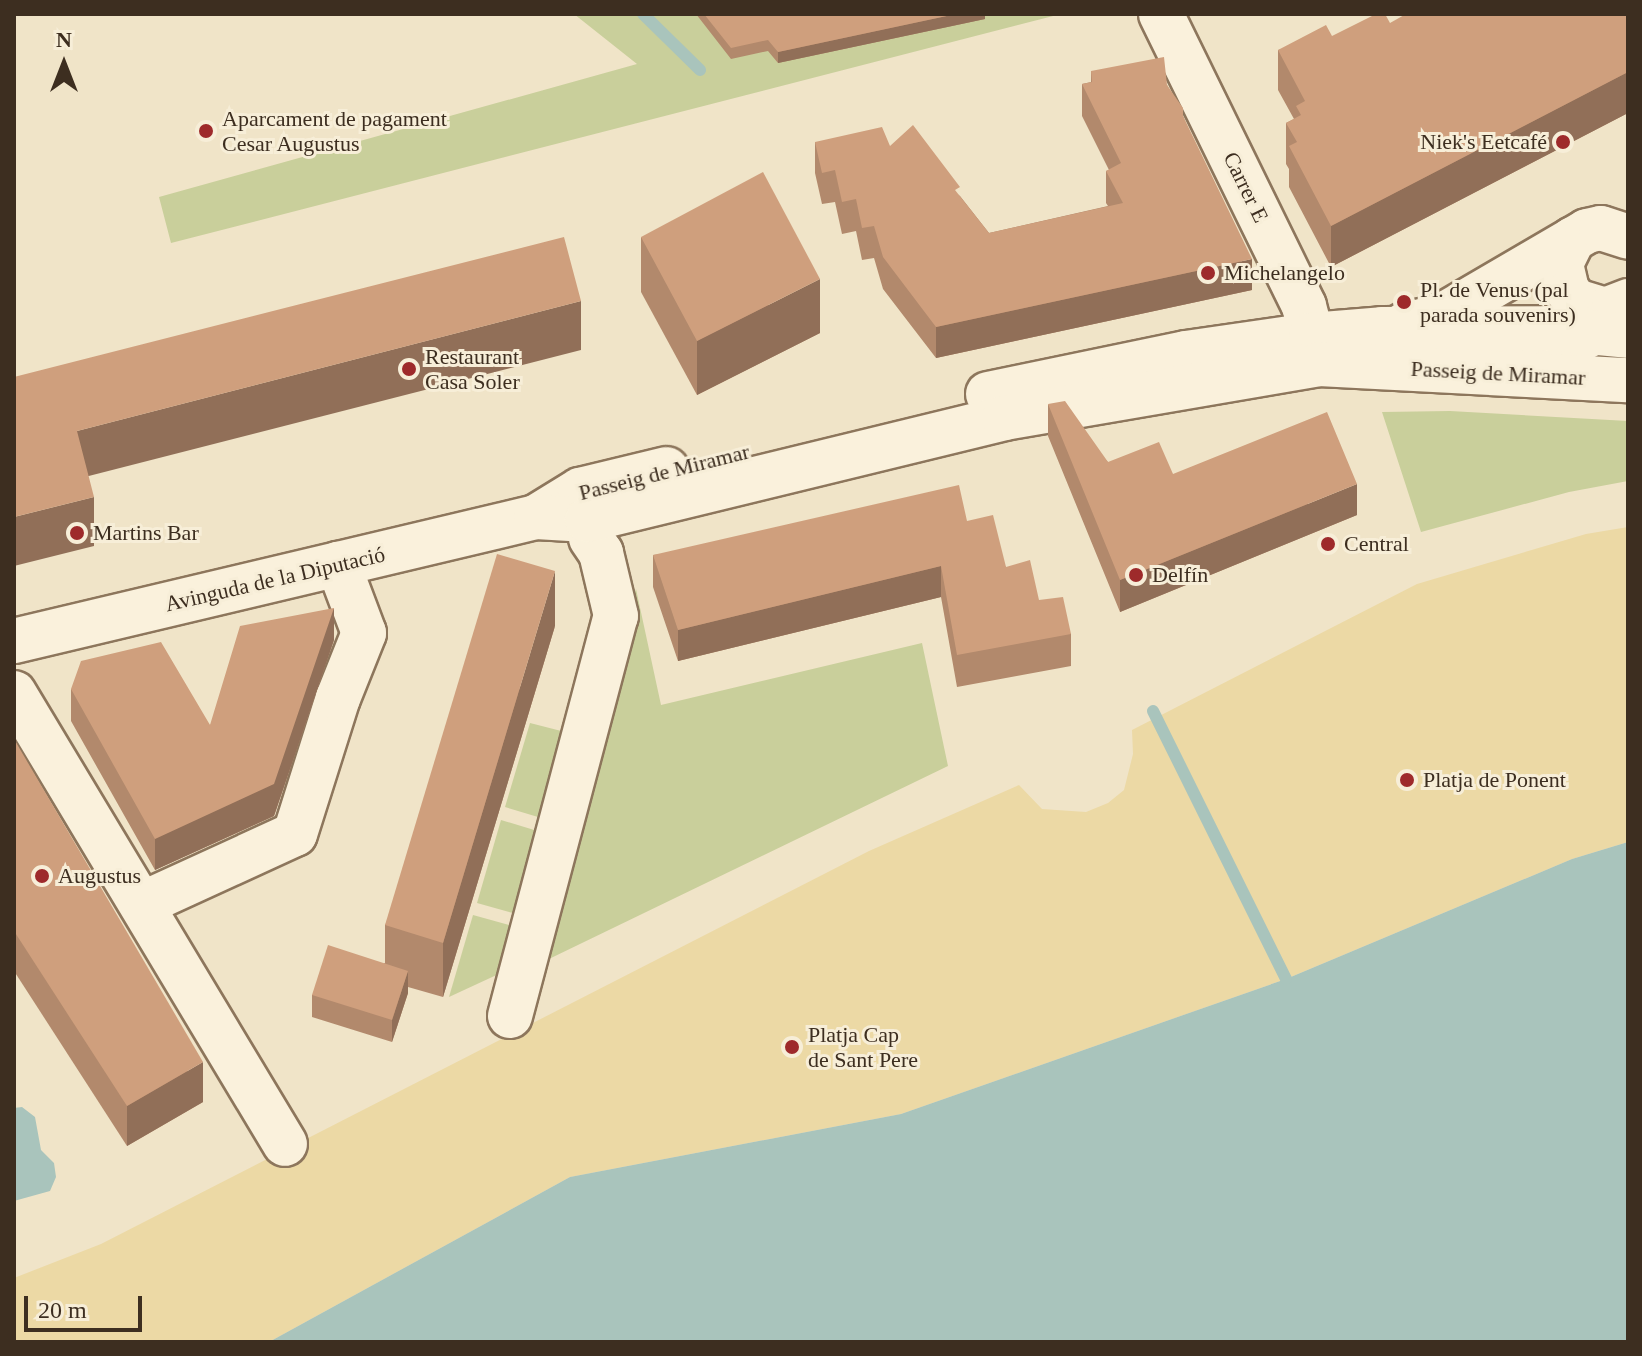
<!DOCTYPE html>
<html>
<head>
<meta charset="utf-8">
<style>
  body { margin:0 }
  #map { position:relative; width:1642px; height:1356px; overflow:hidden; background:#f0e4c8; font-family:Georgia,serif }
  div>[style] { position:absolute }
  .green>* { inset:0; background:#c9cf9b }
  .sand>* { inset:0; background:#ecd9a5 }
  .water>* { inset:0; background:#a9c4bc }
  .stream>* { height:12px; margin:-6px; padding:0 6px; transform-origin:6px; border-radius:6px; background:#a9c4bc }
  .roads { filter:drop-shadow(2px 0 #8d765c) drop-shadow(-2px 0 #8d765c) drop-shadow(0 2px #8d765c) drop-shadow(0 -2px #8d765c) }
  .street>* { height:44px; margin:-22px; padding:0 22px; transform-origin:22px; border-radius:22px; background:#faf1dc }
  .secondary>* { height:44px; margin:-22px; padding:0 22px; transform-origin:22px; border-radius:22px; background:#faf1dc }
  .wall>* { inset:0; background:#b2896c }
  .shaded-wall>* { inset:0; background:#916f58 }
  .building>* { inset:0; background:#cf9f7d }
  .dots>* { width:22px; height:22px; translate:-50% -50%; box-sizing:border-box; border:4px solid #f7eed8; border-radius:50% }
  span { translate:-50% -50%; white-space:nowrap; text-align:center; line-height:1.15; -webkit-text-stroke:6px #f7eed8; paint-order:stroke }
  .poi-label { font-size:22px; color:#3d2e20 }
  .left { translate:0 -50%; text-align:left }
  .right { translate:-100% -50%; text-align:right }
  .street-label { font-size:22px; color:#3d2e20 }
  .frame { position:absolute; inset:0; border:16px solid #3d2e20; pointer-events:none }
  .north { position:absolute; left:24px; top:24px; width:80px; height:80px; -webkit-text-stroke:6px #f7eed8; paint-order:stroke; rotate:0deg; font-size:22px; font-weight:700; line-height:32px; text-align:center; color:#3d2e20 }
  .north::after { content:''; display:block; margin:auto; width:28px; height:36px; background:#3d2e20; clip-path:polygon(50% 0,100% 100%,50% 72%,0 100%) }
  .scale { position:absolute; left:24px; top:1296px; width:118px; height:36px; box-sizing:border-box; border:4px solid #3d2e20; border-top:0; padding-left:10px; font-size:24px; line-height:28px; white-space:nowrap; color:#3d2e20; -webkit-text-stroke:6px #f7eed8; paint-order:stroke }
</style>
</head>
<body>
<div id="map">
  <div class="green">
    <i style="clip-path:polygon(574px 14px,1061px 14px,171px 243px,159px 197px,637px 64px)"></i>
    <i style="clip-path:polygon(1450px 411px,1628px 421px,1628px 481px,1569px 492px,1421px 532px,1382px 412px)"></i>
    <i style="clip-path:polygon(636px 589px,661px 705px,922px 643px,948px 766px,520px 973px)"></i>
    <i style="clip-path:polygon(530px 723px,573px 734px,548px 820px,505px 807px)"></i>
    <i style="clip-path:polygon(501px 820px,544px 833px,520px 915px,477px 903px)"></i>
    <i style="clip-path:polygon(473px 915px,516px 927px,503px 972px,449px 997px)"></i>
  </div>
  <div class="sand">
    <i style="clip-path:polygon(1628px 527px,1628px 842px,1572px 859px,1286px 979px,901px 1114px,570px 1177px,269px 1342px,14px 1342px,14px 1278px,101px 1244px,869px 851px,1019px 785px,1042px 809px,1086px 812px,1108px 803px,1124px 790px,1133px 754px,1132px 730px,1417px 584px,1586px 534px)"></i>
  </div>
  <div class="water">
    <i style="clip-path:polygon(1628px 842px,1628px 1342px,269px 1342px,570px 1177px,901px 1114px,1286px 979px,1572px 859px)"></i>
    <i style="clip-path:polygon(22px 1107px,35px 1117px,41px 1150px,54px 1163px,56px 1177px,50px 1191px,14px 1201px,14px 1108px)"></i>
  </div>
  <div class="stream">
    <i style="left:643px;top:14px;width:80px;rotate:44.5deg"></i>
    <i style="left:1153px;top:711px;width:299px;rotate:63.6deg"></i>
  </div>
  <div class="roads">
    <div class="street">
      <i style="left:1161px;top:14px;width:325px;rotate:63.9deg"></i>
      <i style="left:1304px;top:306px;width:60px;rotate:75.5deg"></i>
      <i style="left:1573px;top:239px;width:28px;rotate:116deg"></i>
      <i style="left:1561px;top:264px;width:27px;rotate:77deg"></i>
      <i style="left:1567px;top:290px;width:14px;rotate:51deg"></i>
      <i style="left:1576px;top:301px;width:30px;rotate:17deg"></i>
      <i style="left:1605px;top:310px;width:25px;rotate:-21deg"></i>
      <i style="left:1404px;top:325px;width:37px;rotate:-13deg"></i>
      <i style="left:1440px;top:317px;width:170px;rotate:-30.3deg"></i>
      <i style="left:1587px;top:231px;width:14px;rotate:-12deg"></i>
      <i style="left:1601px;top:228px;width:28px;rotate:18deg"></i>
      <i style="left:1454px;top:349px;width:106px;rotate:0.5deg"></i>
      <i style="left:1560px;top:350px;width:37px;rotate:-27deg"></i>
      <i style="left:1593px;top:333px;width:39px;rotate:-44deg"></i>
      <i style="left:14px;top:693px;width:526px;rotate:59deg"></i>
      <i style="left:142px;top:904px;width:168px;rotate:-24.6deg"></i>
      <i style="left:295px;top:834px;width:143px;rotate:-72.5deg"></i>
      <i style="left:338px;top:698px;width:70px;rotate:-68.2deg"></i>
      <i style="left:364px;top:633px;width:74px;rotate:-110.6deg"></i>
      <i style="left:510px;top:1016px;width:414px;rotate:-75.2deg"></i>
      <i style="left:616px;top:616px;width:65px;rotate:-103.4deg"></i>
      <i style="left:601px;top:553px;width:18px;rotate:-124deg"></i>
    </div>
    <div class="secondary">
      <i style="left:988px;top:394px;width:202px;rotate:-11.7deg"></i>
      <i style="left:1186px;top:353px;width:126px;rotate:-8.2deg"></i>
      <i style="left:1311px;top:335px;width:71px;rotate:-4.8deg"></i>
      <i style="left:1382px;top:329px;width:165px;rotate:-0.3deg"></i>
      <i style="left:1547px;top:328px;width:81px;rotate:5.6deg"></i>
      <i style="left:536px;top:517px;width:52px;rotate:-31.5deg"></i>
      <i style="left:580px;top:490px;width:89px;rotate:-13.6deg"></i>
      <i style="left:14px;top:641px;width:537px;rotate:-13.36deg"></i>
      <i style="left:536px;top:517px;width:51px;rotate:3.4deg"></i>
      <i style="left:587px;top:520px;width:429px;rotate:-13.7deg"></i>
      <i style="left:1004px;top:418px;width:320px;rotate:-9.7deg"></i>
      <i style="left:1319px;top:364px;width:309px;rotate:3deg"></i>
    </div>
  </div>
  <div class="wall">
    <i style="clip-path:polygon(696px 14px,985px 14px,985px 19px,778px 63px,768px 51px,731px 59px)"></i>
    <i style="clip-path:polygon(1628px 14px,1628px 113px,1331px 267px,1289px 187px,1289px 169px,1286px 164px,1286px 123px,1294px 119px,1278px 90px,1278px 50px,1390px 23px)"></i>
    <i style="clip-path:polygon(1091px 71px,1167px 85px,1183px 116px,1252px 290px,936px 358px,883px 289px,874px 258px,862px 260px,856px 231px,842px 234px,835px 202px,822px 204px,815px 173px,815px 142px,890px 146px,960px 196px,989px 233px,1108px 206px,1106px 203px,1106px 171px,1109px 170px,1082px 116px,1082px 84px,1091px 82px)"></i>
    <i style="clip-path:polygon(641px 237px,820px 333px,697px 395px,641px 292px)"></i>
    <i style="clip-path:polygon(1048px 404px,1108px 462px,1173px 474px,1357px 515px,1120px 612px,1048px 436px)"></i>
    <i style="clip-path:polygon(967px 521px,1006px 567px,1071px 634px,1071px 666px,957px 687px,941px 597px,678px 661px,653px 587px,653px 555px)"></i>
    <i style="clip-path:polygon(555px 626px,443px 997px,408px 987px,408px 993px,392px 1042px,312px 1017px,312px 995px,385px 963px,385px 925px)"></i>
    <i style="clip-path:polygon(334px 640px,274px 816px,155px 870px,71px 721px,71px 689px,210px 725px)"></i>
    <i style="clip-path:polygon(14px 739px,203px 1102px,127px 1146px,14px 971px)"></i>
  </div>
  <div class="shaded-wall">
    <i style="clip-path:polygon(956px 14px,985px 14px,985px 19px,778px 63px,778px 52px)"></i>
    <i style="clip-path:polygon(1628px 72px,1628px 113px,1331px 267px,1331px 226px)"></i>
    <i style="clip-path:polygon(1252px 259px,1252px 290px,936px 358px,936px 327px)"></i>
    <i style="clip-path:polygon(820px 279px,820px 333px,697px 395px,697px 341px)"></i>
    <i style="clip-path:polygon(581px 301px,581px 350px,77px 479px,77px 431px)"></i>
    <i style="clip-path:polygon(1357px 484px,1357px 515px,1120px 612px,1120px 580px)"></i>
    <i style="clip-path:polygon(94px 497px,94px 546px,14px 566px,14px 517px)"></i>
    <i style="clip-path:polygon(941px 566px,941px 597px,678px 661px,678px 630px)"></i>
    <i style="clip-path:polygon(555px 571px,555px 626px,443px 997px,443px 943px)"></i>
    <i style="clip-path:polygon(334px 608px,334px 640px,274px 816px,155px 870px,155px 839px)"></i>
    <i style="clip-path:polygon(408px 971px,408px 993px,392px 1042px,392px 1020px)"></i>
    <i style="clip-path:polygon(203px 1062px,203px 1102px,127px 1146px,127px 1106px)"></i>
  </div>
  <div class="building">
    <i style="clip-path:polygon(704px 14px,956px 14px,778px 52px,768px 40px,731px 48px)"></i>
    <i style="clip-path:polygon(1376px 14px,1385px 14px,1390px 23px,1406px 14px,1628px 14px,1628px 72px,1331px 226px,1289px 146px,1297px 142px,1286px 123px,1301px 115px,1296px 106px,1305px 101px,1278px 50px,1326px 25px,1332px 36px)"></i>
    <i style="clip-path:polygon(1164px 57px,1167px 85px,1183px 108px,1183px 116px,1252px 259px,936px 327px,883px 257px,874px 226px,862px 228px,856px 199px,842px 202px,835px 170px,822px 173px,815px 142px,882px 127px,890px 146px,913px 125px,960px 187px,955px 190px,989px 233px,1123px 203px,1106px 171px,1121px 163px,1082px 84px,1092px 82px,1091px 71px)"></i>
    <i style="clip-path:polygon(763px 172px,820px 279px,697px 341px,641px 237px)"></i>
    <i style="clip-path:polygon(564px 237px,581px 301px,77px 431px,94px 497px,14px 517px,14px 377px)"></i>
    <i style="clip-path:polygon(1065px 401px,1108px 462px,1159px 442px,1173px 474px,1327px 412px,1357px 484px,1120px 580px,1048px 404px)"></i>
    <i style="clip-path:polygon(959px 485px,967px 521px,993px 515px,1006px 567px,1030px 560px,1039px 600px,1063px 597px,1071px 634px,957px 655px,941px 566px,678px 630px,653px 555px)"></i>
    <i style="clip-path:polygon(497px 554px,555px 571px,443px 943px,385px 925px)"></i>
    <i style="clip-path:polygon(334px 608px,274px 784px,155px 839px,71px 689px,81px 661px,161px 642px,210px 725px,240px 626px)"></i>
    <i style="clip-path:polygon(14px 739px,203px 1062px,127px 1106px,14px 931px)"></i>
    <i style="clip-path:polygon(328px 945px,408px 971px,392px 1020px,312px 995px)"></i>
  </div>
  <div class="dots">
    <i style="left:206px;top:131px;background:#9e2a2b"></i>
    <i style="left:1563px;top:142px;background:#9e2a2b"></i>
    <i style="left:1208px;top:273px;background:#9e2a2b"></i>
    <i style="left:1404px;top:302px;background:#9e2a2b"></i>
    <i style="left:409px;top:369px;background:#9e2a2b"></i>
    <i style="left:77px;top:533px;background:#9e2a2b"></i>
    <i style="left:1328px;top:544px;background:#9e2a2b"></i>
    <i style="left:1136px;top:575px;background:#9e2a2b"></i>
    <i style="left:1407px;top:780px;background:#9e2a2b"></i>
    <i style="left:42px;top:876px;background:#9e2a2b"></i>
    <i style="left:792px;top:1047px;background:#9e2a2b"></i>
  </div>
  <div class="poi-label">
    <span class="left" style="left:222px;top:131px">Aparcament de pagament<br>Cesar Augustus</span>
    <span class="right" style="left:1547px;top:142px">Niek's Eetcafé</span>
    <span class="left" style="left:1224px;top:273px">Michelangelo</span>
    <span class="left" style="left:1420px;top:302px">Pl. de Venus (pal<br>parada souvenirs)</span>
    <span class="left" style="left:425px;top:369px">Restaurant<br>Casa Soler</span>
    <span class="left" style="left:93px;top:533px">Martins Bar</span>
    <span class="left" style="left:1344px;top:544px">Central</span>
    <span class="left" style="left:1152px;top:575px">Delfín</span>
    <span class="left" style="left:1423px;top:780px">Platja de Ponent</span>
    <span class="left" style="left:58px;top:876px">Augustus</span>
    <span class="left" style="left:808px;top:1047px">Platja Cap<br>de Sant Pere</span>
  </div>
  <div class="street-label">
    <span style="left:1246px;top:187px;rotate:64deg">Carrer E</span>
    <span style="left:1498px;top:373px;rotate:3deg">Passeig de Miramar</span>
    <span style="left:664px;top:472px;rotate:-14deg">Passeig de Miramar</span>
    <span style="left:275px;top:579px;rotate:-13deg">Avinguda de la Diputació</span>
  </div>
  <div class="frame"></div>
  <div class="north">N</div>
  <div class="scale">20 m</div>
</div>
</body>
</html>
